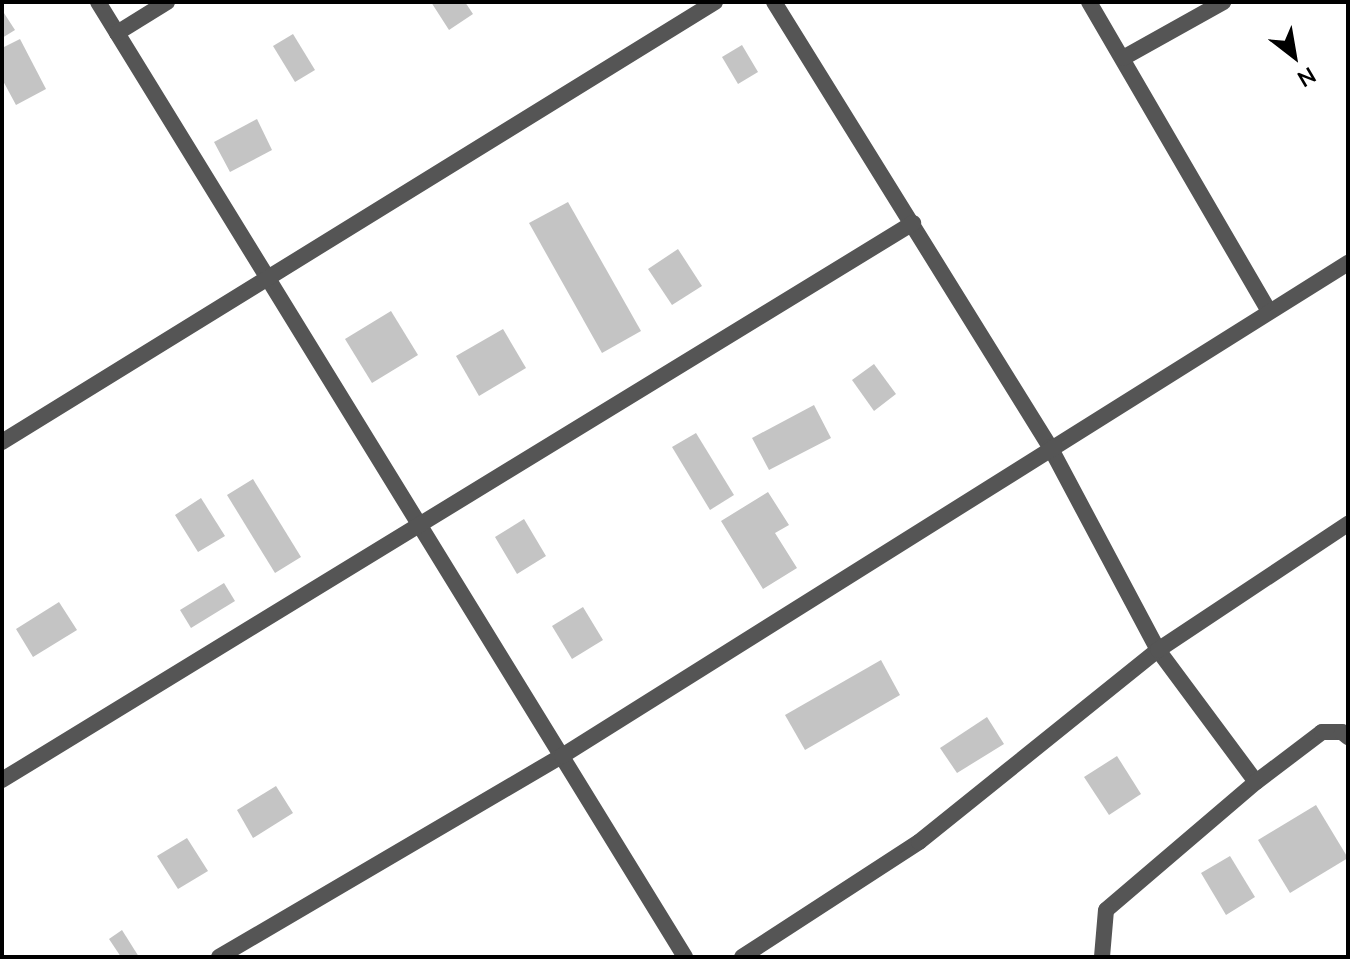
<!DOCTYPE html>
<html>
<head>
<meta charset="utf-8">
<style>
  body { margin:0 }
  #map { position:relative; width:1350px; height:959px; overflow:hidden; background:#fff; font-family:"Nunito Sans",sans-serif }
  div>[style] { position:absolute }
  .building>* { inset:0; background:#c4c4c4 }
  .minor>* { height:16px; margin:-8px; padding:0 8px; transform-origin:8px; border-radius:8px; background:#555 }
  .tertiary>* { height:16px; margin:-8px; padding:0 8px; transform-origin:8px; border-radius:8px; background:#555 }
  span { translate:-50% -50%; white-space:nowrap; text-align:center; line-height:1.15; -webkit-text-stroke:6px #fff; paint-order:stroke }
  .frame { position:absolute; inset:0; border:4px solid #000; pointer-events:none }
  .north { position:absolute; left:1254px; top:16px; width:80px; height:80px; -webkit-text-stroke:6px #fff; paint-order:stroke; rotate:149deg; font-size:22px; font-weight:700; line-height:32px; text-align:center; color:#000 }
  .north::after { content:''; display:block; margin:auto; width:28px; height:36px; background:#000; clip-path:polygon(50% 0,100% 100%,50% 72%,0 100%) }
</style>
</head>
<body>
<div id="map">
  <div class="building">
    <i style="clip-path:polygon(431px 2px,465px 2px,473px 14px,449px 30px)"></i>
    <i style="clip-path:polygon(2px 10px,15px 30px,2px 38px)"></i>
    <i style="clip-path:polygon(293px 34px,315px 70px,295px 82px,273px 46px)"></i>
    <i style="clip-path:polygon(20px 39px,46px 89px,16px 105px,2px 79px,2px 48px)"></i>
    <i style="clip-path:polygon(742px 45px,758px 72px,738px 84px,722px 57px)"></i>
    <i style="clip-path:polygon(257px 119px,272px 150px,230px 172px,214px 142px)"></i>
    <i style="clip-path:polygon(568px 202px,641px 331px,602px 353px,529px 223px)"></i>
    <i style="clip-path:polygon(678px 249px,702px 286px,672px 305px,648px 269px)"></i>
    <i style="clip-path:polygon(391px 311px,418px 355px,372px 383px,345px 339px)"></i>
    <i style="clip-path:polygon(503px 329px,526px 368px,479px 396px,456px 356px)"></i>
    <i style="clip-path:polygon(874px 364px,896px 394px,874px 411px,852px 380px)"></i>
    <i style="clip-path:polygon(814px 405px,831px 438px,769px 470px,752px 438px)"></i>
    <i style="clip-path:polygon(696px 433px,734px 495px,710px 510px,672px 447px)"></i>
    <i style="clip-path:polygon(253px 479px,301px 557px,275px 573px,227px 495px)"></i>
    <i style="clip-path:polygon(768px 492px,789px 525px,775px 533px,797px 568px,763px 589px,721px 521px)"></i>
    <i style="clip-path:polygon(201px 498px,225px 536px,198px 552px,175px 515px)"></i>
    <i style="clip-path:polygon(524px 519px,546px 556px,517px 574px,495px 537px)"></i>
    <i style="clip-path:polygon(224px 583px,235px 601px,191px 628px,180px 610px)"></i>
    <i style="clip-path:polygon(59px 602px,77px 630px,33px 657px,16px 629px)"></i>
    <i style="clip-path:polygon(583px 607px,603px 640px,572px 659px,552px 626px)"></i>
    <i style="clip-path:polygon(881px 660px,900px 695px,805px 750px,785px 715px)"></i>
    <i style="clip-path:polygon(987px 717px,1004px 744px,957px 773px,940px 748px)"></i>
    <i style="clip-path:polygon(1117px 756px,1141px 794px,1109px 815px,1084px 777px)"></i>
    <i style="clip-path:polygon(276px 786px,293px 813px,253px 838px,237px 810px)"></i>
    <i style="clip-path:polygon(1316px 805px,1348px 858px,1290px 893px,1258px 840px)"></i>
    <i style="clip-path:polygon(187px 838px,208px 871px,178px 889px,157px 856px)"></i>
    <i style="clip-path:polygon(1230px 856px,1255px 897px,1226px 915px,1201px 873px)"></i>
    <i style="clip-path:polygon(122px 930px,139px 957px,121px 957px,109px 939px)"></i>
  </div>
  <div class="minor">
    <i style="left:98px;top:2px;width:1121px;rotate:58.42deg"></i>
    <i style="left:774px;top:2px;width:524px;rotate:58.19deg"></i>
    <i style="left:1050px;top:447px;width:230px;rotate:62deg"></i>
    <i style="left:1158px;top:650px;width:164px;rotate:53.4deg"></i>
    <i style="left:1256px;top:782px;width:197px;rotate:139.5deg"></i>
    <i style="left:1106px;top:910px;width:47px;rotate:94.9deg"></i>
    <i style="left:1089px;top:2px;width:358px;rotate:59.8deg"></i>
    <i style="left:117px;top:33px;width:59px;rotate:-31.8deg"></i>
    <i style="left:1123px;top:58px;width:115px;rotate:-29.2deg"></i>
    <i style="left:2px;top:780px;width:1068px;rotate:-31.44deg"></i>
    <i style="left:1256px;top:782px;width:83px;rotate:-37.1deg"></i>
    <i style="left:1322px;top:732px;width:20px"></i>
    <i style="left:1342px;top:732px;width:8px;rotate:40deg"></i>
    <i style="left:219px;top:957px;width:398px;rotate:-30.4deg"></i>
    <i style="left:562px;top:756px;width:928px;rotate:-32.1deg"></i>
    <i style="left:742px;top:957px;width:211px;rotate:-33deg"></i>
    <i style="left:919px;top:842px;width:307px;rotate:-38.8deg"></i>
    <i style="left:1158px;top:650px;width:228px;rotate:-33.6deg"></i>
  </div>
  <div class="tertiary">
    <i style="left:2px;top:442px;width:838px;rotate:-31.68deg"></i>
  </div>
  <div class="frame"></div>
  <div class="north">N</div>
</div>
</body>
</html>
